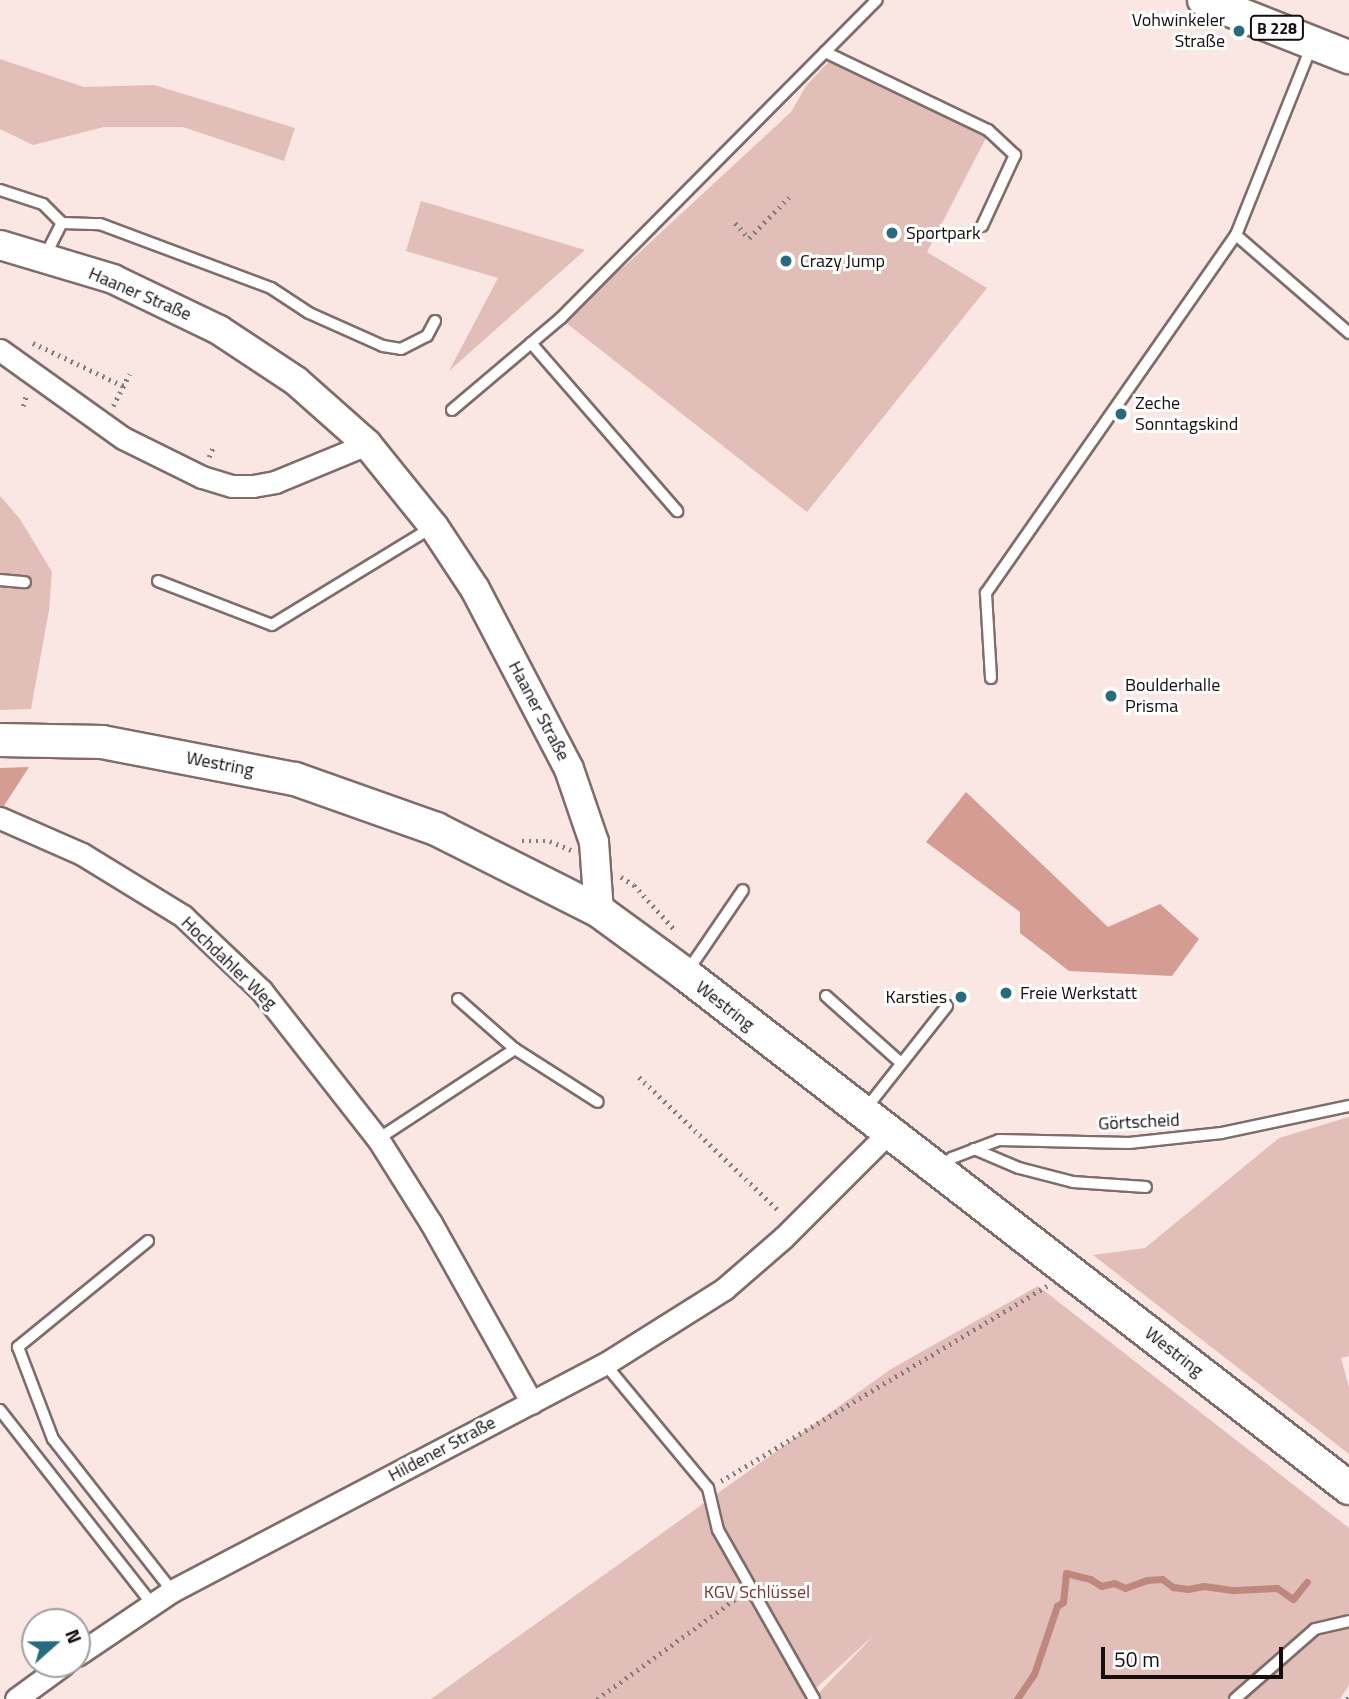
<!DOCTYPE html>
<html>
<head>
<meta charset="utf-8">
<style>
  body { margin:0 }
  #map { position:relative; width:1349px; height:1699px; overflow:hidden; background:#fae6e3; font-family:"Titillium Web",sans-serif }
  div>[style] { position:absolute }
  .green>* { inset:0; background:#e2beb8 }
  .forest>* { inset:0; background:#d59c94 }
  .stream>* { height:7px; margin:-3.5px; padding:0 3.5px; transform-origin:3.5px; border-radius:3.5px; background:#be877f }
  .path>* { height:4.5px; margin-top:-2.25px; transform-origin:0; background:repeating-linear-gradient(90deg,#887b79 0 2px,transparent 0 7px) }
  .roads { filter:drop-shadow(2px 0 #7e6d6a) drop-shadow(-2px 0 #7e6d6a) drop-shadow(0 2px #7e6d6a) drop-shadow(0 -2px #7e6d6a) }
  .lane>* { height:10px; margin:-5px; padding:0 5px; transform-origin:5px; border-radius:5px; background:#fff }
  .street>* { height:21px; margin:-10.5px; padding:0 10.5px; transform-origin:10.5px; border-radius:10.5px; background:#fff }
  .secondary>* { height:28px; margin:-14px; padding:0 14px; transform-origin:14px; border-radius:14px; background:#fff }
  .primary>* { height:32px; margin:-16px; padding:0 16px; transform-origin:16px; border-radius:16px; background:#fff }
  .dots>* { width:19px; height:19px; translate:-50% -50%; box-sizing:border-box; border:4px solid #fff; border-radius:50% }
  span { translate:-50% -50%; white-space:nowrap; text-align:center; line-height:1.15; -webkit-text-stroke:6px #fff; paint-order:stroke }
  .shield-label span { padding:2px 5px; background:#fff; border:2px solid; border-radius:5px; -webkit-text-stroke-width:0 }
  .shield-label { font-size:16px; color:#140e0d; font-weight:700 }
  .poi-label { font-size:18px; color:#140e0d }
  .right { translate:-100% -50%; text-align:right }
  .left { translate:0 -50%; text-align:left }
  .street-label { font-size:18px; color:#140e0d }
  .park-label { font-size:18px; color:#7c362f }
  .north { position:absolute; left:21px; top:1608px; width:70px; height:70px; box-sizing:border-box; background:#fff; border:2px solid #a19f9e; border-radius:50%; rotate:69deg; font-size:19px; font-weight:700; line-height:28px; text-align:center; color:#140e0d }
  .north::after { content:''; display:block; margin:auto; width:24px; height:32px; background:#296a7e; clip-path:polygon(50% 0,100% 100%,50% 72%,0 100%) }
  .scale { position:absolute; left:1101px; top:1647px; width:182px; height:32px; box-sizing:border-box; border:4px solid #140e0d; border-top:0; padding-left:9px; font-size:21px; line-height:24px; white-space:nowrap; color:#140e0d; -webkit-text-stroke:5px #fff; paint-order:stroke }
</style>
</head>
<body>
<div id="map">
  <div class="green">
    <i style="clip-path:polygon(834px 56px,988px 134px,927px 252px,987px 288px,807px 512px,560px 318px,627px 264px,791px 112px,806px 86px)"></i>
    <i style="clip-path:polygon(0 59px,84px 87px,154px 85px,295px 128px,284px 161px,183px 127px,104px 127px,33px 145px,0 129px)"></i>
    <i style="clip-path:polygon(421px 201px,585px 250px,449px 371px,498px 278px,406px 251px)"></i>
    <i style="clip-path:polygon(0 496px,20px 519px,52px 572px,49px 610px,31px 709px,0 710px)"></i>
    <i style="clip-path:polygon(1349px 1117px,1349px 1356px,1341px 1358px,1349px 1387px,1349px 1454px,1093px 1255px,1145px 1248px,1279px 1138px)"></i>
    <i style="clip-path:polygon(1038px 1286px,1349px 1528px,1349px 1685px,1340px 1699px,813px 1699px,875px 1634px,804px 1699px,431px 1699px,891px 1369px)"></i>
  </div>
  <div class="forest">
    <i style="clip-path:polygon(29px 767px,0 812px,0 768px)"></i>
    <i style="clip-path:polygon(966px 792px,1108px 927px,1160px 904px,1199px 939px,1172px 976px,1069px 971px,1020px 933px,1020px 912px,926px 842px)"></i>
  </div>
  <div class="stream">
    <i style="left:1017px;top:1699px;width:30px;rotate:-56deg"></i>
    <i style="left:1034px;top:1674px;width:72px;rotate:-71.3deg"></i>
    <i style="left:1057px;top:1606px;width:7px;rotate:-34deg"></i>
    <i style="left:1063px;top:1602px;width:29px;rotate:-84deg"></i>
    <i style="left:1066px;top:1573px;width:25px;rotate:14deg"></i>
    <i style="left:1090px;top:1579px;width:13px;rotate:32deg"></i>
    <i style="left:1101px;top:1586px;width:13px;rotate:-13deg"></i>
    <i style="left:1114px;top:1583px;width:12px;rotate:24deg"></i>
    <i style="left:1125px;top:1588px;width:23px;rotate:-20deg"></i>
    <i style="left:1147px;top:1580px;width:15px;rotate:-4deg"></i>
    <i style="left:1162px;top:1579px;width:14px;rotate:36deg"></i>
    <i style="left:1173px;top:1587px;width:15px;rotate:8deg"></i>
    <i style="left:1188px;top:1589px;width:16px;rotate:-11deg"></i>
    <i style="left:1204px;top:1586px;width:30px;rotate:8deg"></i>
    <i style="left:1234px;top:1590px;width:43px;rotate:-2.7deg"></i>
    <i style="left:1277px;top:1588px;width:19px;rotate:35deg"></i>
    <i style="left:1293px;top:1599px;width:22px;rotate:-51deg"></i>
  </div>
  <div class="path">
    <i style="left:735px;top:223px;width:21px;rotate:47deg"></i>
    <i style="left:749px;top:238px;width:57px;rotate:-45.7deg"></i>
    <i style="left:33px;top:343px;width:101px;rotate:25.3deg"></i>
    <i style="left:23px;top:406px;width:10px;rotate:-73deg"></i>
    <i style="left:113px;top:406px;width:36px;rotate:-63deg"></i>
    <i style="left:209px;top:457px;width:11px;rotate:-68deg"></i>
    <i style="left:522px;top:841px;width:28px"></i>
    <i style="left:550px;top:841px;width:23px;rotate:23deg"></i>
    <i style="left:621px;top:877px;width:15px;rotate:32deg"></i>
    <i style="left:634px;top:885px;width:61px;rotate:47.7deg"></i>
    <i style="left:639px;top:1077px;width:194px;rotate:43.7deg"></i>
    <i style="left:721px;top:1481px;width:380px;rotate:-30.9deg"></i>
    <i style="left:597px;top:1699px;width:174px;rotate:-35.9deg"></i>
    <i style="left:1347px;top:1699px;width:4px;rotate:-56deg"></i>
  </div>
  <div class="roads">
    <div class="lane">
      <i style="left:825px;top:52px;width:181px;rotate:25.6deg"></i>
      <i style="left:988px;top:130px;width:37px;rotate:43deg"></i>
      <i style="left:1015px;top:155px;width:78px;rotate:114.9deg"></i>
      <i style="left:0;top:190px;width:45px;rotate:18deg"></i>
      <i style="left:43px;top:204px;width:27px;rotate:45deg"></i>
      <i style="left:1236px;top:235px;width:150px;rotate:40.9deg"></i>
      <i style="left:45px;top:256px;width:37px;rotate:-63deg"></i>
      <i style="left:62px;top:223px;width:38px;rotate:2deg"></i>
      <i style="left:100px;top:224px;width:183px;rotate:20.5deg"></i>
      <i style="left:271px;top:288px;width:45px;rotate:33.3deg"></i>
      <i style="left:309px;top:313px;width:81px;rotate:24deg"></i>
      <i style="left:383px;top:346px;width:18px;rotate:9deg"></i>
      <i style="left:401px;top:349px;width:29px;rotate:-27deg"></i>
      <i style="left:427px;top:336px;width:17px;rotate:-62deg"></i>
      <i style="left:531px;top:343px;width:223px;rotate:49deg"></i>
      <i style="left:452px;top:410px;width:143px;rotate:-40.2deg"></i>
      <i style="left:561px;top:318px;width:448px;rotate:-45.2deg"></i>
      <i style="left:0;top:580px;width:25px;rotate:5deg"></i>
      <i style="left:158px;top:581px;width:122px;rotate:21.1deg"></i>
      <i style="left:272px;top:625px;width:186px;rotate:-31.4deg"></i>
      <i style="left:991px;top:678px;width:85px;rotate:-93.4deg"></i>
      <i style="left:986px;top:593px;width:437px;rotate:-55.1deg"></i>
      <i style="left:1236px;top:235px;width:205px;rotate:-68.2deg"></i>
      <i style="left:687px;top:972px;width:99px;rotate:-55.7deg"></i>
      <i style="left:826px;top:996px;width:101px;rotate:41.8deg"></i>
      <i style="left:458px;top:999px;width:76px;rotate:41.3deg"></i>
      <i style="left:864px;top:1111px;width:134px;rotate:-51.7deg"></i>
      <i style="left:378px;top:1139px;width:164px;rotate:-33.3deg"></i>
      <i style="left:515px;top:1049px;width:98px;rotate:32.6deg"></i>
      <i style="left:974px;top:1149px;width:49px;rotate:22.9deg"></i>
      <i style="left:1019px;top:1168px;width:56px;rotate:14.5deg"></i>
      <i style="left:1073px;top:1182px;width:73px;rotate:3.9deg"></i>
      <i style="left:941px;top:1166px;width:14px;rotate:-36deg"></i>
      <i style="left:952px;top:1158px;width:50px;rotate:-21deg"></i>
      <i style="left:999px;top:1140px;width:130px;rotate:1.3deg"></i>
      <i style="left:1129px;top:1143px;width:93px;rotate:-6.2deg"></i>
      <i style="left:1221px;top:1133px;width:131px;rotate:-11.9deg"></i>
      <i style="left:148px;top:1241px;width:168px;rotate:140.8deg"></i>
      <i style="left:18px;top:1347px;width:98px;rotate:69.2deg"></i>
      <i style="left:53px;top:1439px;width:193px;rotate:51.9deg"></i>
      <i style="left:605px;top:1364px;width:161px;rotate:50.3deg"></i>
      <i style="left:708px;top:1488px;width:43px;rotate:76.6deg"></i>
      <i style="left:718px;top:1530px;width:194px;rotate:60.4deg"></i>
      <i style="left:0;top:1410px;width:246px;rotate:51.9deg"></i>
      <i style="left:1235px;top:1699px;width:106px;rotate:-41.2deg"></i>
      <i style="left:1315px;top:1629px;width:35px;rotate:-13deg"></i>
    </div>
    <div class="street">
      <i style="left:0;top:350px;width:151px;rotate:35.6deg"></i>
      <i style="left:123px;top:438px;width:88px;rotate:26.3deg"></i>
      <i style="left:202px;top:477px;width:31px;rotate:17deg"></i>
      <i style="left:232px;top:486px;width:21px"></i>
      <i style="left:253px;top:486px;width:22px;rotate:-10deg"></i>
      <i style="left:275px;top:482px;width:100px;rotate:-22.4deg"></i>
      <i style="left:0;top:818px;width:90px;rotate:23.7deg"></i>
      <i style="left:82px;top:854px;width:119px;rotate:31.5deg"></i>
      <i style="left:183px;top:916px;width:108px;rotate:43.5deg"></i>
      <i style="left:261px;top:990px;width:189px;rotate:51.9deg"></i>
      <i style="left:378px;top:1139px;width:99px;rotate:57.8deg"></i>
      <i style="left:431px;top:1223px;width:206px;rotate:60.7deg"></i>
      <i style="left:77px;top:1655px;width:115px;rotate:-34deg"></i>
      <i style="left:172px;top:1591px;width:489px;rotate:-27.7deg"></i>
      <i style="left:605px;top:1364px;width:141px;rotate:-32.2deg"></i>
      <i style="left:724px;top:1289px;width:79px;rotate:-40.9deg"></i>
      <i style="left:784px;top:1237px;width:147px;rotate:-45deg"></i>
      <i style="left:16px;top:1699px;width:59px;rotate:-36.1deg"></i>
    </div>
    <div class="secondary">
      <i style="left:0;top:245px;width:118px;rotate:16.7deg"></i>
      <i style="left:113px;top:279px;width:118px;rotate:25.7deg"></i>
      <i style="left:219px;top:330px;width:92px;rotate:33.5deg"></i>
      <i style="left:296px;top:381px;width:95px;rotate:41.6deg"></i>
      <i style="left:367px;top:444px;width:107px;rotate:51.1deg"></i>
      <i style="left:434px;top:527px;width:74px;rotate:56.5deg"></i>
      <i style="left:475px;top:589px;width:203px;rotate:62.4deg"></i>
      <i style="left:569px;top:769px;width:77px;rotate:71.1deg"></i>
      <i style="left:594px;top:842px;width:69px;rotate:85.9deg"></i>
    </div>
    <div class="primary">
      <i style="left:1204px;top:0;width:156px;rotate:21.5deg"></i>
      <i style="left:0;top:740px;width:102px;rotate:1.1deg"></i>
      <i style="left:102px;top:742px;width:197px;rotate:10.9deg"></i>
      <i style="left:295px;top:779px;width:150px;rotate:19.5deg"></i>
      <i style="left:436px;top:829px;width:182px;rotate:26.7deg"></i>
      <i style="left:599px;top:911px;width:107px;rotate:36.2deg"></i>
      <i style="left:685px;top:974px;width:840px;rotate:37.74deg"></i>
    </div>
  </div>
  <div class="dots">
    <i style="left:1239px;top:31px;background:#296a7e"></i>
    <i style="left:892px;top:233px;background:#296a7e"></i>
    <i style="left:786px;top:261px;background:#296a7e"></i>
    <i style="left:1121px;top:414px;background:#296a7e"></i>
    <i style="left:1111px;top:696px;background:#296a7e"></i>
    <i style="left:1006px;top:993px;background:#296a7e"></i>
    <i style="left:961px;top:997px;background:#296a7e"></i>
  </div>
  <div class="shield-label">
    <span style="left:1277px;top:28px">B 228</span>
  </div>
  <div class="poi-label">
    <span class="right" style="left:1225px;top:31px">Vohwinkeler<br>Straße</span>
    <span class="left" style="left:906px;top:233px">Sportpark</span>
    <span class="left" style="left:800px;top:261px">Crazy Jump</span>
    <span class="left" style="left:1135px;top:414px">Zeche<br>Sonntagskind</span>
    <span class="left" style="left:1125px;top:696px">Boulderhalle<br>Prisma</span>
    <span class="left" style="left:1020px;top:993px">Freie Werkstatt</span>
    <span class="right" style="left:947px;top:997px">Karsties</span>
  </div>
  <div class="street-label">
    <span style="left:140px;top:294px;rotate:23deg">Haaner Straße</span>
    <span style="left:539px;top:711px;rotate:62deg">Haaner Straße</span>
    <span style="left:220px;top:764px;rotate:11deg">Westring</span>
    <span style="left:229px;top:963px;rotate:44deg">Hochdahler Weg</span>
    <span style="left:725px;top:1006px;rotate:38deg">Westring</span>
    <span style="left:1139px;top:1122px;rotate:-3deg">Görtscheid</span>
    <span style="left:1174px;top:1352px;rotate:38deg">Westring</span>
    <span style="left:442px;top:1449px;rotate:-28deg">Hildener Straße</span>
  </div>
  <div class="park-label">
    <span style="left:757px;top:1592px">KGV Schlüssel</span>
  </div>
  <div class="north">N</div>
  <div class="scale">50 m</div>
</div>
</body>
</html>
